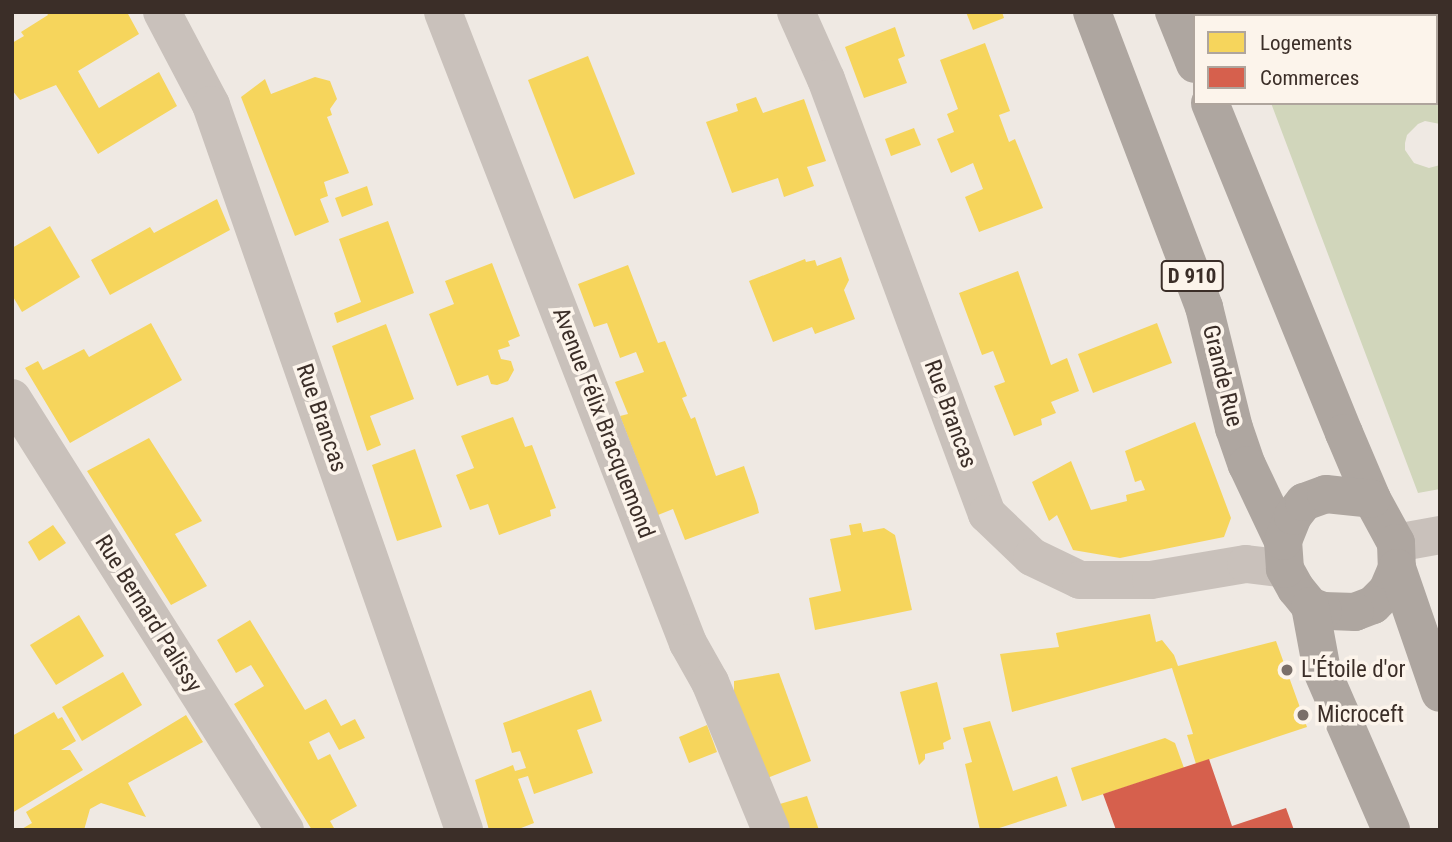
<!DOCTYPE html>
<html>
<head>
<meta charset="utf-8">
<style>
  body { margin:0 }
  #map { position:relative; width:1452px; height:842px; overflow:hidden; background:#efe9e3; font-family:"Roboto Condensed",sans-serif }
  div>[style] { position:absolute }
  .green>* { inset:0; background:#d1d6bb }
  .homes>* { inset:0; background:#f6d55c }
  .shops>* { inset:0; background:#d6604d }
  .minor>* { height:38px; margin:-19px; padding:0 19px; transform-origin:19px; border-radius:19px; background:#c9c1bb }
  .major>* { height:38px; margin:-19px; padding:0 19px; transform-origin:19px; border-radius:19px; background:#aea6a0 }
  .dots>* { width:19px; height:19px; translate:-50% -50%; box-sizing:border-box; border:4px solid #fcf4eb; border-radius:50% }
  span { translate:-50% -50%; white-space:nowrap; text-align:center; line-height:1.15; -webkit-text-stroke:7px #fcf4eb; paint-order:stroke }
  .shield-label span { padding:2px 5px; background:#fcf4eb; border:2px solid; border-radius:5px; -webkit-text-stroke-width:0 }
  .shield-label { font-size:21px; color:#3b2e28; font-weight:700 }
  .street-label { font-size:23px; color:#3b2e28 }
  .poi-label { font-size:23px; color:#3b2e28 }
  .left { translate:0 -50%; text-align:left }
  .frame { position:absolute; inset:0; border:14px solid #3b2e28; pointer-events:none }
  .legend { position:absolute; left:1193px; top:14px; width:245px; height:91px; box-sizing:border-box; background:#fcf4eb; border:2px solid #afa59d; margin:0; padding:9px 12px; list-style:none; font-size:21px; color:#3b2e28 }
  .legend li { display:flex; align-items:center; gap:14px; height:35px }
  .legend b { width:35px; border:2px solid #afa59d }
</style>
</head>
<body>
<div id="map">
  <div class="green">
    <i style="clip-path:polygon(1237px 12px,1440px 12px,1440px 124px,1425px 121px,1418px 124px,1407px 135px,1405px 143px,1405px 150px,1414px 163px,1429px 168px,1440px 165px,1440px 489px,1418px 493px,1271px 103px,1436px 103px,1436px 16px,1238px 16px)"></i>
  </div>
  <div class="homes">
    <i style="clip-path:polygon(46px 12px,127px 12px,139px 34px,78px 71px,99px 108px,159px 72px,177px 106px,98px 154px,56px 85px,20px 100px,12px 90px,12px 43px,24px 36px,21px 32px,48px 15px)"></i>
    <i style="clip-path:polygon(966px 12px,1002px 12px,1004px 18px,973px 30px)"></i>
    <i style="clip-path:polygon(895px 27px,905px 56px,898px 59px,907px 83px,864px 98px,845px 47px)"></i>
    <i style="clip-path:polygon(985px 43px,1010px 111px,999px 115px,1009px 142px,1015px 139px,1043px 208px,979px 232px,965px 197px,983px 189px,973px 163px,951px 173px,937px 139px,954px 132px,947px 114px,958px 109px,940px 60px)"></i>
    <i style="clip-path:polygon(588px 56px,635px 174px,574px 199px,528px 80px)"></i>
    <i style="clip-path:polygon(315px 77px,330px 81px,337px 99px,330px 109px,332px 115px,327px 117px,349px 173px,324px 182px,328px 196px,320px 199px,329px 222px,295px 236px,241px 97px,265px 79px,271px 94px)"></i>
    <i style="clip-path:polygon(756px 97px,763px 113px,804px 99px,826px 161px,807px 167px,814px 186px,784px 197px,778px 178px,732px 193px,706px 122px,738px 111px,736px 104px)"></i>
    <i style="clip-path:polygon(914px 128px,921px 145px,891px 156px,885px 139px)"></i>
    <i style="clip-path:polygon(367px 186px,373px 205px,342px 217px,335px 198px)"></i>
    <i style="clip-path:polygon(217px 199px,230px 230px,110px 295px,91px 260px,150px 227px,154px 233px)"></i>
    <i style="clip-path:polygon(388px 221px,414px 293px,337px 323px,334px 313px,361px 302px,339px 239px)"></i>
    <i style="clip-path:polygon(50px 226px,80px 277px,22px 312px,12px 295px,12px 248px)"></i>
    <i style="clip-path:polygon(841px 257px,849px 280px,844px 290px,855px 319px,815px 334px,812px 327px,773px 342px,749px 281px,805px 259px,806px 262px,815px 260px,817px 266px)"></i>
    <i style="clip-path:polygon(492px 263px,520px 336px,508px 341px,510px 346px,498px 350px,501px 359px,511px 361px,514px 370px,508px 381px,497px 385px,491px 384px,488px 375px,457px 386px,429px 314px,454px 304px,445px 281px)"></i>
    <i style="clip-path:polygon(628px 265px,658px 343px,665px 341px,687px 396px,682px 398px,691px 419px,695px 417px,716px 476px,744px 466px,757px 504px,759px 513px,685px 540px,673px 509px,658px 515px,620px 416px,628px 414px,615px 382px,644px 372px,636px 352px,620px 358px,607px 323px,594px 327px,578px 284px)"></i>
    <i style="clip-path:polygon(1018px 271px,1051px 365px,1067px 358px,1079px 391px,1051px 402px,1056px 413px,1041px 419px,1042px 425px,1014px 436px,994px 386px,1005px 382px,993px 351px,982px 355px,959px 293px)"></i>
    <i style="clip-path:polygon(151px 323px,182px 380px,70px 443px,25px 368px,38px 361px,43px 370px,84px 349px,89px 357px)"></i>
    <i style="clip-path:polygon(1157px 323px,1172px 363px,1093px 393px,1078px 354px)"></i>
    <i style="clip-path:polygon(386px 324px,414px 399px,370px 416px,381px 445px,367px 451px,332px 346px)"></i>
    <i style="clip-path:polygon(513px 417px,525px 447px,532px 445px,556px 508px,550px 510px,551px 516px,499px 535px,488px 504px,470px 510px,456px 475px,474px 468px,461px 436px)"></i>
    <i style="clip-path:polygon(1195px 422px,1231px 518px,1224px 537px,1120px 558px,1073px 550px,1057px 515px,1049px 521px,1032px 482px,1071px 461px,1091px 510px,1127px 501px,1126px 495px,1145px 490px,1141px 480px,1135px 482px,1125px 451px)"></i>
    <i style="clip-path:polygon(149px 438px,202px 521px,175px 534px,207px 586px,171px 605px,87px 471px)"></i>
    <i style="clip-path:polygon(415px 449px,442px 527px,397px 541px,372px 465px)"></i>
    <i style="clip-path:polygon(861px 523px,863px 532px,884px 528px,895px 535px,912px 610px,815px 630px,809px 598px,841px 591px,830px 539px,851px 535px,849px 525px)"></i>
    <i style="clip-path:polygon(53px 525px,66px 543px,39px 561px,28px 542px)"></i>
    <i style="clip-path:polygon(1150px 614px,1156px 642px,1162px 640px,1174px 655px,1178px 666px,1276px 641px,1307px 727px,1196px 764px,1187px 735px,1193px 734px,1172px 668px,1012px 712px,1000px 654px,1059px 647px,1056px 633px)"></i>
    <i style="clip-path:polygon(79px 615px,104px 656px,56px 685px,30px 645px)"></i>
    <i style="clip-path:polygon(250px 620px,305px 710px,326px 699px,341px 726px,355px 719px,365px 738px,339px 750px,329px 732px,309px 742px,318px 760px,330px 754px,357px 806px,330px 821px,334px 828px,331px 830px,312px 830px,234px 704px,264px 686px,251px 665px,236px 673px,217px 640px)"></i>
    <i style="clip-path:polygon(123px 672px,142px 705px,82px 741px,62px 707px)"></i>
    <i style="clip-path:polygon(779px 673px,811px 761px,762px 780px,734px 708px,734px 681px)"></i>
    <i style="clip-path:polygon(937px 682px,951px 739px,943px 743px,944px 749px,925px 754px,925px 759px,919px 765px,900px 692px)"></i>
    <i style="clip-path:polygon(591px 690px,602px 721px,577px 730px,593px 773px,534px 794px,528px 776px,518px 779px,534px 823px,516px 830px,489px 830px,475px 780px,513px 765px,515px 771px,526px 768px,520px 751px,512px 753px,503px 723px)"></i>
    <i style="clip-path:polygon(54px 712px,58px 719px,62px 717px,76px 741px,61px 750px,70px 750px,83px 770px,12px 813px,12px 736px)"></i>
    <i style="clip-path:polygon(186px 715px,203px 742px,128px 783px,146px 817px,101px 803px,90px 809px,84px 830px,20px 830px,32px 823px,26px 812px)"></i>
    <i style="clip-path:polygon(990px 721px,1013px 791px,1057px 776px,1067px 806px,993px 830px,980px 830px,965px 764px,972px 762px,963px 728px)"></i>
    <i style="clip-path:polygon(707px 725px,717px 752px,689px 763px,679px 737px)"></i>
    <i style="clip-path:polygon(1165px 738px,1175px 743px,1184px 768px,1082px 801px,1071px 768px)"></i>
    <i style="clip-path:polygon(807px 796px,819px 830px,782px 830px,773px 806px)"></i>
  </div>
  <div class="shops">
    <i style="clip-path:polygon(1209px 759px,1232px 826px,1286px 808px,1294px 830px,1116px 830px,1103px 794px)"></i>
  </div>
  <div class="minor">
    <i style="left:162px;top:12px;width:105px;rotate:62.2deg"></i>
    <i style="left:211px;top:105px;width:768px;rotate:70.76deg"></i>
    <i style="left:443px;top:12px;width:677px;rotate:68.78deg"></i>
    <i style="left:688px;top:643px;width:45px;rotate:60.6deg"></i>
    <i style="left:710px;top:682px;width:160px;rotate:67.6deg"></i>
    <i style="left:796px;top:12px;width:73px;rotate:65.9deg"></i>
    <i style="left:826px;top:79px;width:464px;rotate:69.7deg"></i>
    <i style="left:987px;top:514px;width:62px;rotate:43.7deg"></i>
    <i style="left:1032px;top:557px;width:53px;rotate:25.6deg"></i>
    <i style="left:1080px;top:580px;width:71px"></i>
    <i style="left:1151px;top:580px;width:96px;rotate:-9.6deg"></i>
    <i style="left:1246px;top:564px;width:39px;rotate:7deg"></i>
    <i style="left:12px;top:398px;width:511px;rotate:57.71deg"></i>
    <i style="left:1396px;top:543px;width:45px;rotate:-10.3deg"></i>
  </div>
  <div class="major">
    <i style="left:1092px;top:12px;width:316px;rotate:69.2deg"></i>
    <i style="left:1204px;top:307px;width:125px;rotate:76.1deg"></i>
    <i style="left:1234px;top:428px;width:39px;rotate:71deg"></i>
    <i style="left:1247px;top:465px;width:84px;rotate:64.7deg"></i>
    <i style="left:1174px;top:12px;width:56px;rotate:68deg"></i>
    <i style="left:1210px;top:103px;width:356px;rotate:67.9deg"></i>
    <i style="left:1344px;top:433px;width:72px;rotate:67deg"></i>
    <i style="left:1372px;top:499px;width:50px;rotate:61.4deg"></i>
    <i style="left:1396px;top:543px;width:25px;rotate:88deg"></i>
    <i style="left:1397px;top:568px;width:25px;rotate:113deg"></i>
    <i style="left:1387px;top:591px;width:20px;rotate:135deg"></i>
    <i style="left:1373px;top:605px;width:19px;rotate:159deg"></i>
    <i style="left:1355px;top:612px;width:32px;rotate:-178deg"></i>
    <i style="left:1323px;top:611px;width:14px;rotate:-159deg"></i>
    <i style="left:1310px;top:606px;width:22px;rotate:-129deg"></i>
    <i style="left:1296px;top:589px;width:23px;rotate:-119deg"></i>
    <i style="left:1285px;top:569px;width:28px;rotate:-94deg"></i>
    <i style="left:1283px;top:541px;width:27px;rotate:-68deg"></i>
    <i style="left:1293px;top:516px;width:18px;rotate:-52deg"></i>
    <i style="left:1304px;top:502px;width:23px;rotate:-20deg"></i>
    <i style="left:1326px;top:494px;width:46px;rotate:6.2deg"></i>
    <i style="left:1397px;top:568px;width:132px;rotate:71deg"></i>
    <i style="left:1310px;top:606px;width:66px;rotate:79.5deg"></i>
    <i style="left:1322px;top:671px;width:173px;rotate:66.5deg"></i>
  </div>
  <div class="dots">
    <i style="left:1287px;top:670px;background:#7a6f69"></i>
    <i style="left:1303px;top:715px;background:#7a6f69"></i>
  </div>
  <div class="shield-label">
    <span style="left:1192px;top:276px">D 910</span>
  </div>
  <div class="street-label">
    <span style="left:1222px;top:376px;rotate:76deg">Grande Rue</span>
    <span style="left:950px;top:414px;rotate:70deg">Rue Brancas</span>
    <span style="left:321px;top:418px;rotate:71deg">Rue Brancas</span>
    <span style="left:603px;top:423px;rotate:69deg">Avenue Félix Bracquemond</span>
    <span style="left:148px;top:614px;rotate:58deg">Rue Bernard Palissy</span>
  </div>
  <div class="poi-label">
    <span class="left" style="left:1301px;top:670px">L'Étoile d'or</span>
    <span class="left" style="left:1317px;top:715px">Microceft</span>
  </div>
  <div class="frame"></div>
  <ul class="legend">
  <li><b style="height:19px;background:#f6d55c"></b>Logements</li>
  <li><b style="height:19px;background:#d6604d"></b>Commerces</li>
  </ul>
</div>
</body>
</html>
